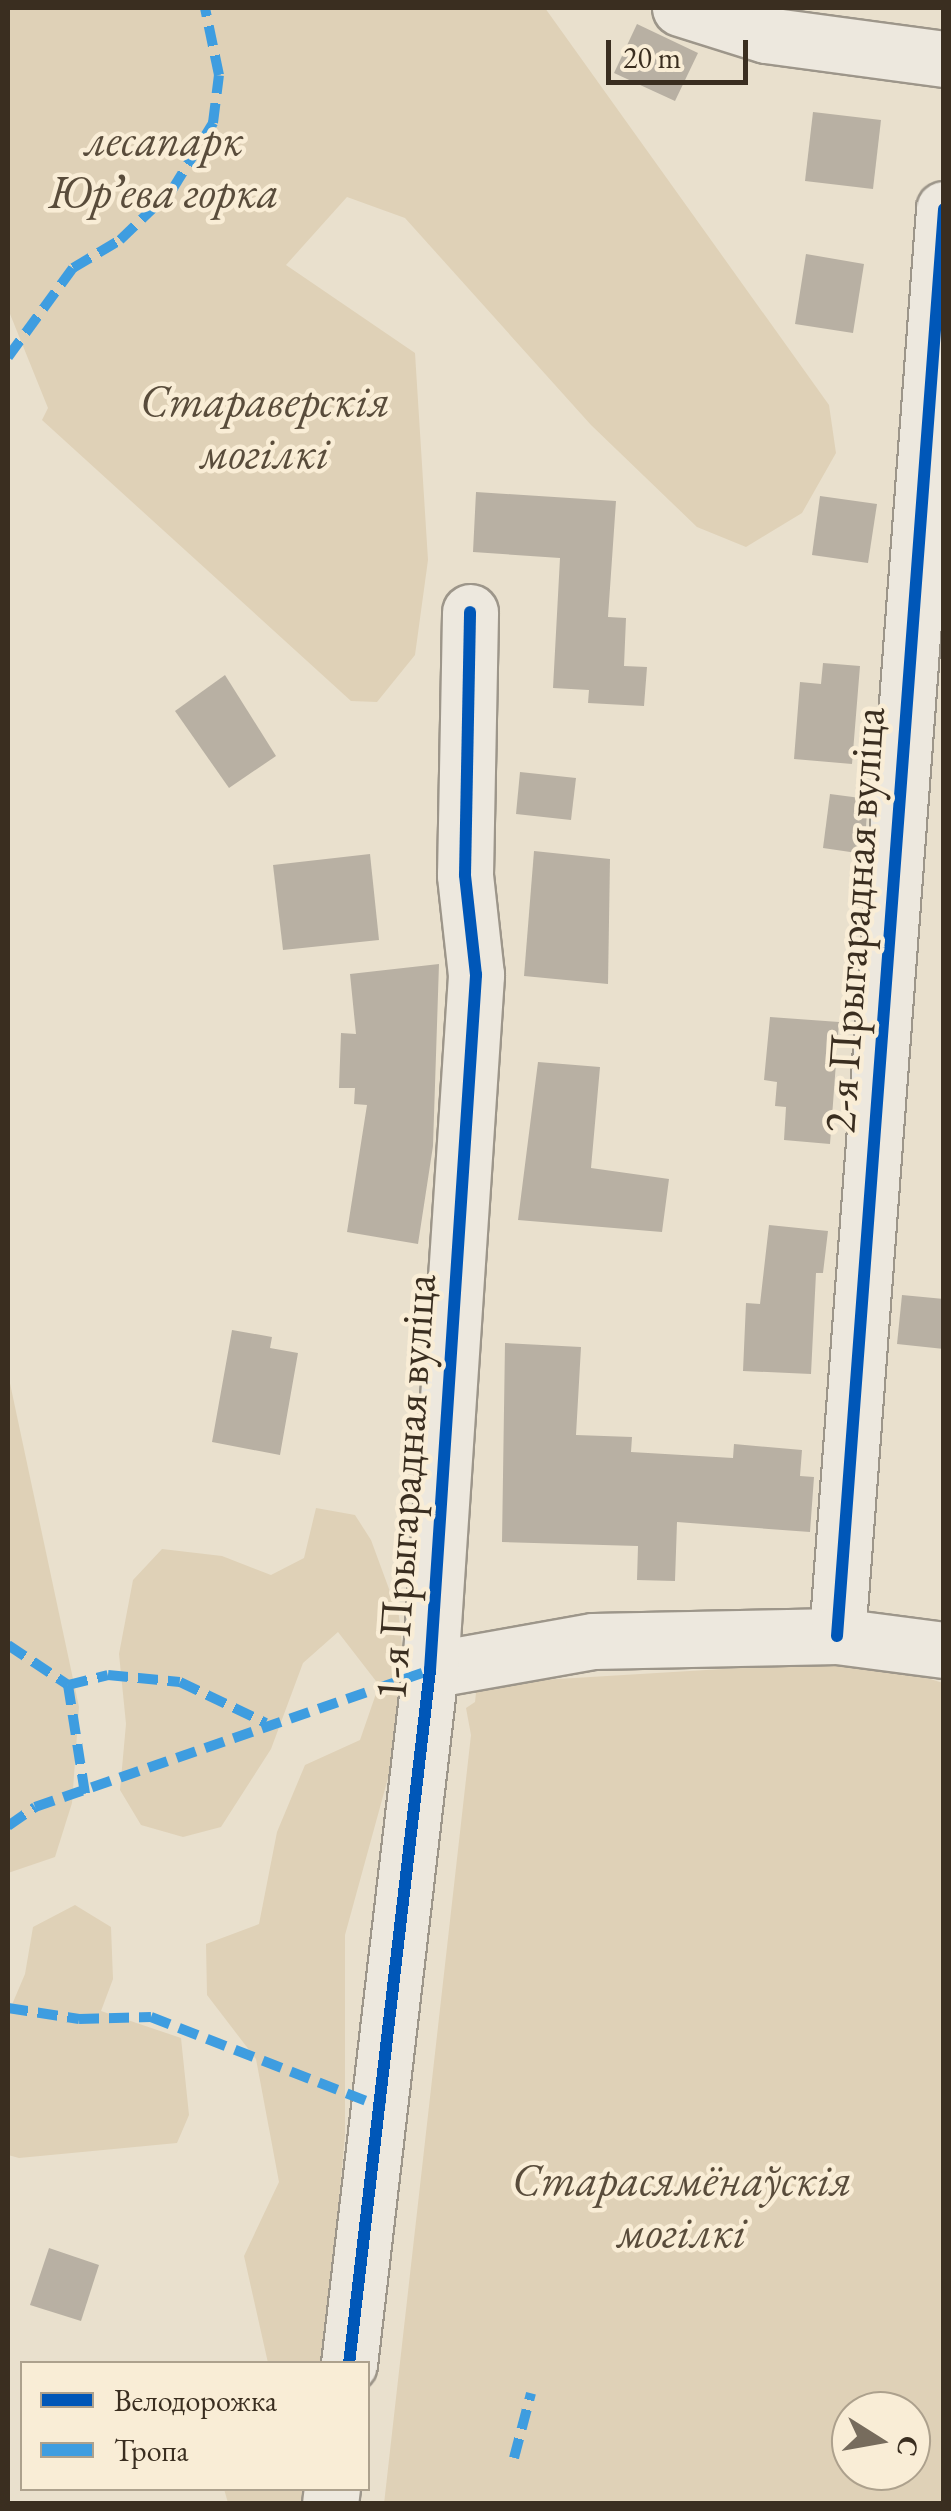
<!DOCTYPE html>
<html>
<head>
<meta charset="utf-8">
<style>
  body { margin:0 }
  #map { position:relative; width:951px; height:2511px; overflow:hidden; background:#e9e0cd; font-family:"EB Garamond",serif }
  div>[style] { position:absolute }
  .green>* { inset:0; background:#dfd1b7 }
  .building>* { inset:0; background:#b8b0a3 }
  .roads { filter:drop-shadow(2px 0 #9d968a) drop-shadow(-2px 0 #9d968a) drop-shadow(0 2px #9d968a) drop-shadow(0 -2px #9d968a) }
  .minor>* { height:55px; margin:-27.5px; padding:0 27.5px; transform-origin:27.5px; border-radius:27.5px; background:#ede8de }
  .quiet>* { height:10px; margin-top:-5px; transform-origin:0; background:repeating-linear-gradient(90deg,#3e9de0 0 20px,transparent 0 30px) }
  .cycleway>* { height:12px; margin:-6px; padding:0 6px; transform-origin:6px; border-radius:6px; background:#0057b8 }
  span { translate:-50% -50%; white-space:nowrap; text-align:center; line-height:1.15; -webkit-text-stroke:9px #f9edd6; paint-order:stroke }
  .park-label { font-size:45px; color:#594c3b; font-style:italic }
  .street-label { font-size:45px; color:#3a2e20 }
  .frame { position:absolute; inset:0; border:10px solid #3a2e20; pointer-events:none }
  .legend { position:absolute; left:20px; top:2361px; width:350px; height:130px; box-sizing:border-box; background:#f9edd6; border:2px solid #ada18d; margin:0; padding:12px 18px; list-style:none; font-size:30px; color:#3a2e20 }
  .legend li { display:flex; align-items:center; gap:20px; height:50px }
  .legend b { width:50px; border:2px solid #ada18d }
  .north { position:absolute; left:831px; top:2391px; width:100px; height:100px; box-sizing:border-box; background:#f9edd6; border:2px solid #ada18d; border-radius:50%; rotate:101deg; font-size:28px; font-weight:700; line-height:40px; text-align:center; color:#3a2e20 }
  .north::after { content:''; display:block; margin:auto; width:35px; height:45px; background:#776c5d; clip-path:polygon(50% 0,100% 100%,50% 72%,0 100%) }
  .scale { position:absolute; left:606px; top:40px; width:142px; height:45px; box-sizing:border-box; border:5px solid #3a2e20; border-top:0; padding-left:12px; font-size:30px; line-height:35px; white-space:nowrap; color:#3a2e20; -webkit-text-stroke:8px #f9edd6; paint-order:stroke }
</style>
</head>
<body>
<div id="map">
  <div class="green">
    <i style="clip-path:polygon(8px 8px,545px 8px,829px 405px,836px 453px,802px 513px,746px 547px,697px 527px,591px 425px,405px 218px,347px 197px,286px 265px,415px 353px,428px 560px,415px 655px,377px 702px,351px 701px,42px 420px,48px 408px,8px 309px)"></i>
    <i style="clip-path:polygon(8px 1374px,79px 1707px,72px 1803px,55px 1857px,8px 1873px)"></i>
    <i style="clip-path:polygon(316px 1508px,355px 1515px,371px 1540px,399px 1616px,408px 1705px,345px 1935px,345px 2135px,324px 2363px,268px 2363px,244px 2256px,279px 2182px,256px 2059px,207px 1995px,206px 1944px,259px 1924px,277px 1832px,305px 1765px,360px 1740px,379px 1685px,338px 1632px,303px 1663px,271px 1749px,221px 1827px,183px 1837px,141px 1825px,120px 1790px,126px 1724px,119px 1654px,133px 1580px,162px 1549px,222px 1556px,271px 1575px,304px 1558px)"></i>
    <i style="clip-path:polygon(evenodd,870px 1660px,943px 1683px,943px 2503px,384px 2504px,471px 1735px,466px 1708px,475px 1702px,477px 1684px,870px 1660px,851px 2411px,911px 2411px,911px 2471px,851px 2471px,851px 2411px)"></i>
    <i style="clip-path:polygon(75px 1905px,111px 1927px,113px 1979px,101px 2011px,181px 2038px,189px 2115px,177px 2143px,19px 2158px,8px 2155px,8px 2014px,25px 1974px,33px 1927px)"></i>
    <i style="clip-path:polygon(224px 2489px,308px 2489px,306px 2504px,228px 2503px)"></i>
  </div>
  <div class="building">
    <i style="clip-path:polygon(637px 24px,698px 53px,675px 101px,614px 73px)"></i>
    <i style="clip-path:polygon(813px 112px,881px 120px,873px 189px,805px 181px)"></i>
    <i style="clip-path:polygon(806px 254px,864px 264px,853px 333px,795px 324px)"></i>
    <i style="clip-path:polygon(476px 492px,616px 501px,608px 617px,626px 618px,624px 666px,647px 667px,644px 706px,588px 703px,589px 690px,553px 688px,560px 558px,473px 552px)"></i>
    <i style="clip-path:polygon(820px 496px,877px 504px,868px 563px,812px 555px)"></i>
    <i style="clip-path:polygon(823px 663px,860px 666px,852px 764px,794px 759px,800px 682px,821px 684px)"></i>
    <i style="clip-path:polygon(225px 675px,276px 756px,229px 788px,175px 711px)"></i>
    <i style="clip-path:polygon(520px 772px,576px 778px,571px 820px,516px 814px)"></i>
    <i style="clip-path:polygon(830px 794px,868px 799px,864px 854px,823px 848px)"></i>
    <i style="clip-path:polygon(534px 851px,610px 859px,608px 984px,524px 976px)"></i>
    <i style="clip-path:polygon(370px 854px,379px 940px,283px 950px,273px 865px)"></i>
    <i style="clip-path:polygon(439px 964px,433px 1146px,418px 1244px,347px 1232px,367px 1105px,354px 1104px,355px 1088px,339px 1088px,341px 1033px,356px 1034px,350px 974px)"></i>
    <i style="clip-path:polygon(770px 1017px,839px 1022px,830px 1144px,784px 1140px,786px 1107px,775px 1106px,777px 1082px,764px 1080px)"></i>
    <i style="clip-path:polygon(538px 1062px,600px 1067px,591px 1168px,669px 1179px,662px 1232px,518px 1220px)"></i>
    <i style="clip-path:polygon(769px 1225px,828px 1231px,823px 1273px,816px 1273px,811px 1374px,743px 1371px,746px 1303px,760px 1304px)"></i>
    <i style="clip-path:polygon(902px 1295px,944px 1299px,944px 1349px,897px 1344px)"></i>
    <i style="clip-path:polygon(232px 1330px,272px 1337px,270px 1348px,298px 1353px,280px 1455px,212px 1442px)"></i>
    <i style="clip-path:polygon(505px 1343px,581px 1347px,576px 1435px,632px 1437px,631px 1452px,733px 1458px,734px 1444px,802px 1450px,800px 1476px,814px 1477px,810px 1532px,677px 1522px,675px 1581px,637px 1580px,638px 1546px,502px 1542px)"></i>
    <i style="clip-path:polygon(49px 2248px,99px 2265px,81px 2321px,30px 2305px)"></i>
  </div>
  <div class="roads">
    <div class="minor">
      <i style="left:680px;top:8px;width:90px;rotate:17.4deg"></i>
      <i style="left:766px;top:35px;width:180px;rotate:7.7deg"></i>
      <i style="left:837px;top:1636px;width:1431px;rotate:-85.71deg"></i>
      <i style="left:430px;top:1670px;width:166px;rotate:-10.1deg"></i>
      <i style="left:593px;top:1641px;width:244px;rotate:-1.2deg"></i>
      <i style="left:837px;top:1636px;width:108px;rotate:7.5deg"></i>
      <i style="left:349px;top:2364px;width:699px;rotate:-83.34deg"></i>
      <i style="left:430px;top:1670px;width:697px;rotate:-86.21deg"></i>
      <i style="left:476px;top:975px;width:101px;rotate:-96.3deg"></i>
      <i style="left:465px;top:875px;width:263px;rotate:-88.9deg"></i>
      <i style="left:330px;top:2504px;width:16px;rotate:-83deg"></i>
    </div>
  </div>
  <div class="quiet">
    <i style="left:8px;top:357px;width:110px;rotate:-53.9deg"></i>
    <i style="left:73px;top:268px;width:55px;rotate:-30.8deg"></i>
    <i style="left:120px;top:240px;width:72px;rotate:-43.9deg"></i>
    <i style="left:172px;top:190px;width:79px;rotate:-58.5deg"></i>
    <i style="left:213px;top:123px;width:48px;rotate:-82.9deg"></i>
    <i style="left:219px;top:75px;width:68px;rotate:-101.8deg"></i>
    <i style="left:8px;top:1645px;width:72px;rotate:33.7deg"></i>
    <i style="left:68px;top:1685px;width:110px;rotate:81.1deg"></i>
    <i style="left:68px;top:1685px;width:41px;rotate:-14deg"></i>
    <i style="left:108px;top:1675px;width:72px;rotate:5.6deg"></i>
    <i style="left:180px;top:1682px;width:95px;rotate:25.5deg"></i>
    <i style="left:8px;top:1826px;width:33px;rotate:-35deg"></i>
    <i style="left:35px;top:1807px;width:418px;rotate:-19.1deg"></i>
    <i style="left:8px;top:2008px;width:72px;rotate:8.8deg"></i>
    <i style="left:79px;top:2019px;width:72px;rotate:-1.6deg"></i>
    <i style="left:151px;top:2017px;width:250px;rotate:21.3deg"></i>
    <i style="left:514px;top:2458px;width:67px;rotate:-75.3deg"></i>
  </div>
  <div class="cycleway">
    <i style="left:837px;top:1636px;width:1431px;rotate:-85.71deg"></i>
    <i style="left:349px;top:2364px;width:699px;rotate:-83.34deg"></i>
    <i style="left:430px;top:1670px;width:697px;rotate:-86.21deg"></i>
    <i style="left:476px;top:975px;width:101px;rotate:-96.3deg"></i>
    <i style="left:465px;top:875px;width:263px;rotate:-88.9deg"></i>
  </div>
  <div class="park-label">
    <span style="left:164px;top:166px">лесапарк<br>Юрʼева горка</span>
    <span style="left:265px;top:427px">Стараверскія<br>могілкі</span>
    <span style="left:682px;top:2206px">Старасямёнаўскія<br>могілкі</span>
  </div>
  <div class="street-label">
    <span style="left:854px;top:920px;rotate:-86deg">2-я Прыгарадная вуліца</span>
    <span style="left:405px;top:1487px;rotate:-86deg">1-я Прыгарадная вуліца</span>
  </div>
  <div class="frame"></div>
  <ul class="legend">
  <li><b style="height:12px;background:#0057b8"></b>Велодорожка</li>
  <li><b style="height:12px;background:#3e9de0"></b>Тропа</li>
  </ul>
  <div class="north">С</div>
  <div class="scale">20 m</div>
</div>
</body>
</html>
